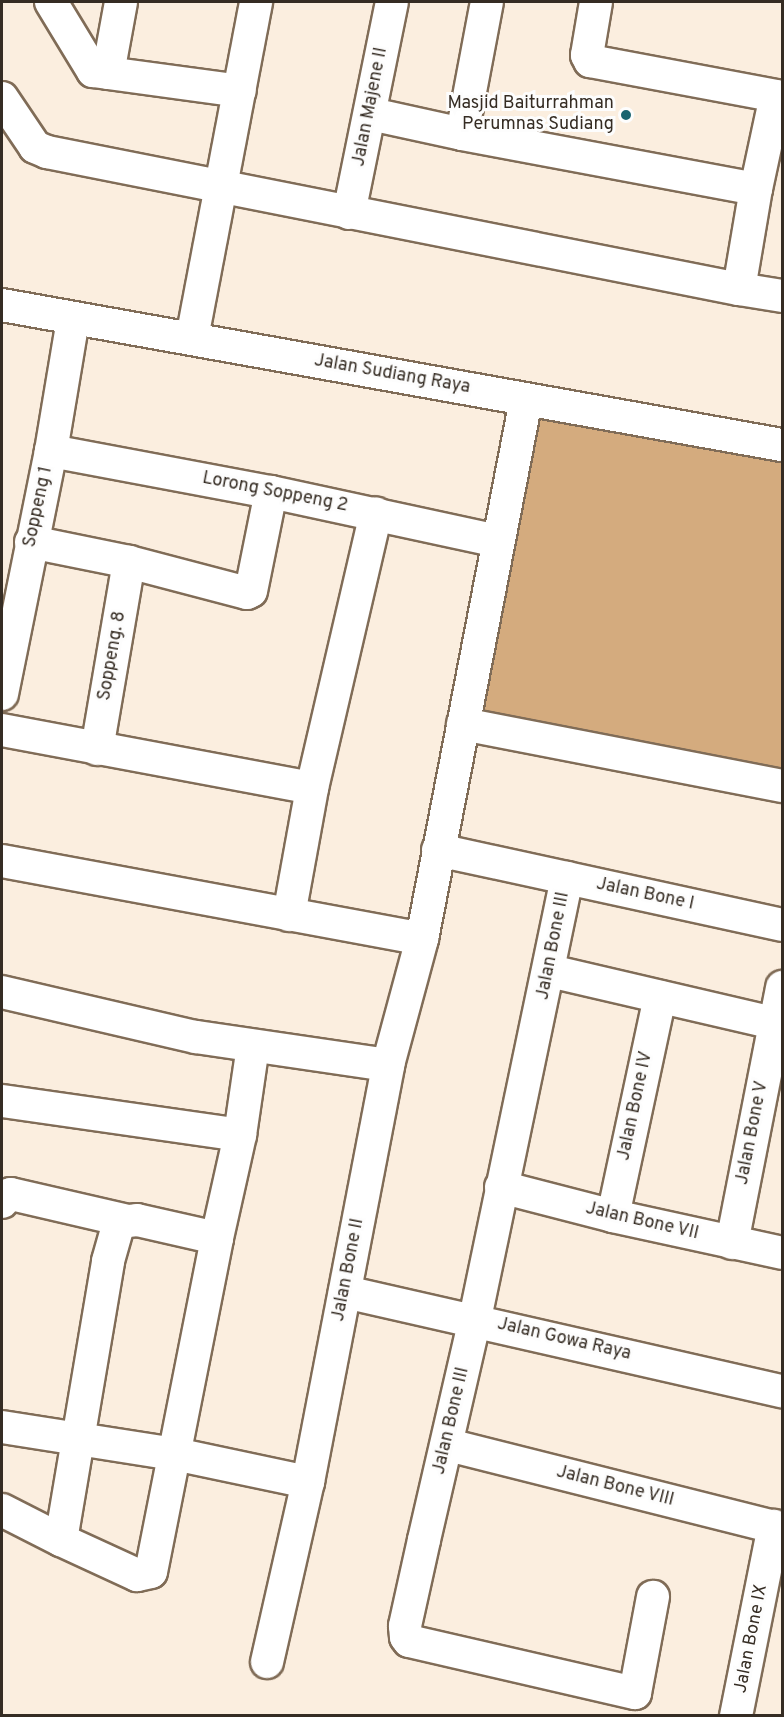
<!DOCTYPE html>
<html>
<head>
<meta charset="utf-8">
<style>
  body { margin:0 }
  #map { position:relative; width:784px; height:1717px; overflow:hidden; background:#fbeedf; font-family:Overpass,sans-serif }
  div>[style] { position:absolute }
  .forest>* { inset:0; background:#d4ab7e }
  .roads { filter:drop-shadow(2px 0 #806c57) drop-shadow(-2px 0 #806c57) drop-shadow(0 2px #806c57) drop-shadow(0 -2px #806c57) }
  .minor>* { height:32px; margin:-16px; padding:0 16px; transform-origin:16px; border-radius:16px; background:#fff }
  .dots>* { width:16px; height:16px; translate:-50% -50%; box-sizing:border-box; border:3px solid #fdfdfd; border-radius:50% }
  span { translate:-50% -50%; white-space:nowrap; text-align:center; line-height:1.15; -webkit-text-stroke:6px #fdfdfd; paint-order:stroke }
  .poi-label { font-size:18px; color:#352c23 }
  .right { translate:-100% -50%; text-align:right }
  .street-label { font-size:18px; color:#352c23 }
  .frame { position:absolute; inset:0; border:3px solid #352c23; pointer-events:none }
</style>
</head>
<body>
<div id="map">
  <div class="forest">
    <i style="clip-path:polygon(526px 400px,782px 445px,782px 786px,463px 724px)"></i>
  </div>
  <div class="roads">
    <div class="minor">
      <i style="left:51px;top:2px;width:81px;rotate:58.7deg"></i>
      <i style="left:93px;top:71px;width:148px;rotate:7.7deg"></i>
      <i style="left:596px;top:2px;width:54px;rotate:99.6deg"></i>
      <i style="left:587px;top:55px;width:7px;rotate:63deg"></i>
      <i style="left:590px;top:61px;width:195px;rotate:10.6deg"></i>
      <i style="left:108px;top:73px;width:72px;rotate:-79.6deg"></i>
      <i style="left:2px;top:98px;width:59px;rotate:56deg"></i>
      <i style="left:35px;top:147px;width:13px;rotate:23deg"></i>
      <i style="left:47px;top:152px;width:705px;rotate:11.2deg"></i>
      <i style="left:739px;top:289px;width:44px;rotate:9.2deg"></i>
      <i style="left:371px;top:114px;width:93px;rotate:12.4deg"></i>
      <i style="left:462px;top:134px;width:134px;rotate:-79.3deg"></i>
      <i style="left:462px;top:134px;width:299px;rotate:10.6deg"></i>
      <i style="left:756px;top:189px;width:95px;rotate:-77.9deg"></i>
      <i style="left:349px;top:213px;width:215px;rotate:-78.5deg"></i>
      <i style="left:739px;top:289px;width:101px;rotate:-80.4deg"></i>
      <i style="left:2px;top:305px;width:792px;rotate:10.18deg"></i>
      <i style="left:192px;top:338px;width:342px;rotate:-79.2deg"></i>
      <i style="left:51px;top:451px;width:224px;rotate:10.6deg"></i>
      <i style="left:271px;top:492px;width:232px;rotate:12.2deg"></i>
      <i style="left:31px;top:542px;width:100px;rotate:11.5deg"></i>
      <i style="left:129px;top:562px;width:122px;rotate:14.7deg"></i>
      <i style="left:247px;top:593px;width:4px;rotate:-27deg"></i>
      <i style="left:251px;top:591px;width:101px;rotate:-78.6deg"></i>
      <i style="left:2px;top:694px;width:248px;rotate:-78.6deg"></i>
      <i style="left:51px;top:451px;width:134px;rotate:-80.5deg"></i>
      <i style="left:463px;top:724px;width:325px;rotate:11deg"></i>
      <i style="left:2px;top:730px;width:315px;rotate:10.6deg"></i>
      <i style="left:312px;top:788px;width:282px;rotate:-76.9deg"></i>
      <i style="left:97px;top:749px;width:190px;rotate:-80.3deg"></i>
      <i style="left:438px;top:850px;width:352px;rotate:12.3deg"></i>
      <i style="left:2px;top:861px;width:427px;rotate:10.5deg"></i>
      <i style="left:567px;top:878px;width:450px;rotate:101.8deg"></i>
      <i style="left:475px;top:1319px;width:227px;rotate:103deg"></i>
      <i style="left:424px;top:1540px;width:88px;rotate:102.5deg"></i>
      <i style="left:405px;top:1626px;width:11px;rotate:85deg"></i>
      <i style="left:406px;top:1637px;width:5px;rotate:53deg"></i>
      <i style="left:409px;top:1641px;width:232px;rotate:13deg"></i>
      <i style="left:635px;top:1693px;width:98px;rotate:-79.4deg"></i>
      <i style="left:289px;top:915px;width:129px;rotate:-79.7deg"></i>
      <i style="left:550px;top:971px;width:230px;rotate:13.1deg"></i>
      <i style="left:2px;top:992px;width:199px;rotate:13.1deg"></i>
      <i style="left:196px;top:1037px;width:194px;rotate:8.3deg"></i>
      <i style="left:2px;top:1101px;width:240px;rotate:8.1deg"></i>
      <i style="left:240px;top:1135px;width:90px;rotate:-81.7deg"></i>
      <i style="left:501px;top:1187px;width:116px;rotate:14.5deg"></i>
      <i style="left:613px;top:1216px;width:173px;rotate:12.3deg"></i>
      <i style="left:2px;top:1202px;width:6px;rotate:-72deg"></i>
      <i style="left:4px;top:1196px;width:7px;rotate:-16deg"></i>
      <i style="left:11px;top:1194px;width:116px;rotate:13deg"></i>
      <i style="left:613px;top:1216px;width:224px;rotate:-77.9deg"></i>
      <i style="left:732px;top:1243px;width:261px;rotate:-78.9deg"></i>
      <i style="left:345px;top:1292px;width:448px;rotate:12.8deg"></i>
      <i style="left:2px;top:1427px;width:175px;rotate:8.9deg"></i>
      <i style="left:175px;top:1454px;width:136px;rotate:11.9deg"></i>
      <i style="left:448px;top:1445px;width:344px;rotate:14.1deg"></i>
      <i style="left:2px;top:1510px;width:66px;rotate:27deg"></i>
      <i style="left:61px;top:1540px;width:283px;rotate:-80.4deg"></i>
      <i style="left:108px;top:1261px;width:41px;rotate:-74.2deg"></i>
      <i style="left:119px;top:1222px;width:18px;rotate:-6deg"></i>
      <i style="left:137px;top:1220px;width:82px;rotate:12.7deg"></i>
      <i style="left:61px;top:1540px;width:84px;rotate:24.7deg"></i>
      <i style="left:137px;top:1575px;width:14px;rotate:-12deg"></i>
      <i style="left:151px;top:1572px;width:340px;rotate:-78.8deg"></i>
      <i style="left:217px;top:1238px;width:106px;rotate:-77.4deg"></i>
      <i style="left:267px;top:1662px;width:185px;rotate:-77.2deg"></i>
      <i style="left:308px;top:1482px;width:425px;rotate:-79.1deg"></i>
      <i style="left:388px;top:1065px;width:131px;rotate:-74.9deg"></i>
      <i style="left:422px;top:939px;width:549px;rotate:-79.08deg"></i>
      <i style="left:736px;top:1716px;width:194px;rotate:-78.7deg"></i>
    </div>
  </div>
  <div class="dots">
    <i style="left:626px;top:115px;background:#18636e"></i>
  </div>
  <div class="poi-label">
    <span class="right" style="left:614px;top:115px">Masjid Baiturrahman<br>Perumnas Sudiang</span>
  </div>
  <div class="street-label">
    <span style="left:371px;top:107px;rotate:-79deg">Jalan Majene II</span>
    <span style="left:392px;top:375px;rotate:10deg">Jalan Sudiang Raya</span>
    <span style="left:275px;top:493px;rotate:11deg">Lorong Soppeng 2</span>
    <span style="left:39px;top:507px;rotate:-78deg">Soppeng 1</span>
    <span style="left:113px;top:656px;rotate:-80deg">Soppeng. 8</span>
    <span style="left:645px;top:895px;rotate:12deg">Jalan Bone I</span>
    <span style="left:554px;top:946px;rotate:-79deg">Jalan Bone III</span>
    <span style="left:636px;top:1106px;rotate:-78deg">Jalan Bone IV</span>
    <span style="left:753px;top:1133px;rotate:-79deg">Jalan Bone V</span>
    <span style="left:642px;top:1222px;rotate:13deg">Jalan Bone VII</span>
    <span style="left:349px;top:1270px;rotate:-79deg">Jalan Bone II</span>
    <span style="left:564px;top:1340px;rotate:13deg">Jalan Gowa Raya</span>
    <span style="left:452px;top:1421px;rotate:-77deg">Jalan Bone III</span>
    <span style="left:615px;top:1487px;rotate:14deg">Jalan Bone VIII</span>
    <span style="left:752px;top:1639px;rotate:-79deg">Jalan Bone IX</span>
  </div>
  <div class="frame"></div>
</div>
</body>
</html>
